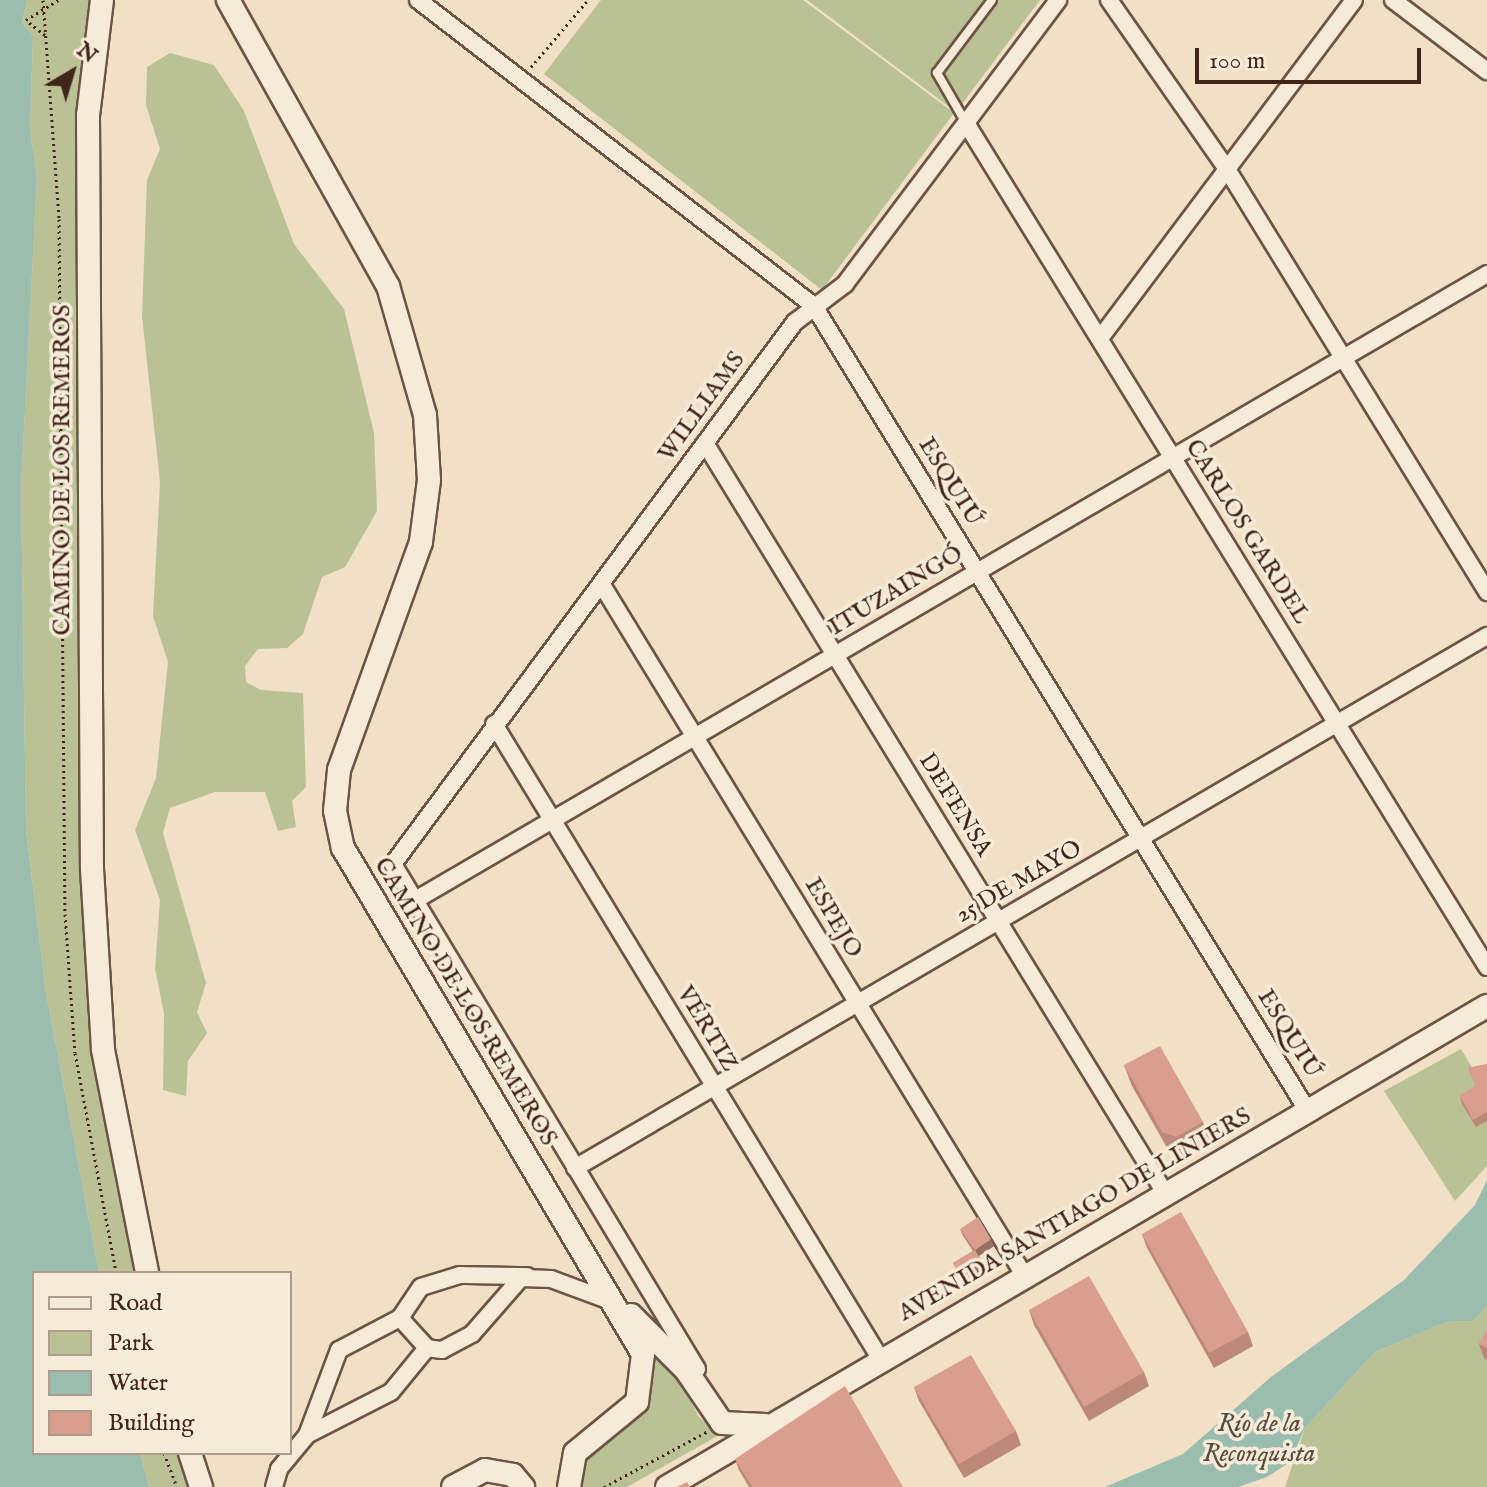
<!DOCTYPE html>
<html>
<head>
<meta charset="utf-8">
<style>
  body { margin:0 }
  #map { position:relative; width:1487px; height:1487px; overflow:hidden; background:#f1e0c5; font-family:"IM FELL English",serif }
  div>[style] { position:absolute }
  .green>* { inset:0; background:#bac295 }
  .water>* { inset:0; background:#9bbdb0 }
  .path>* { height:3px; margin-top:-1.5px; transform-origin:0; background:repeating-linear-gradient(90deg,#412519 0 2px,transparent 0 6px) }
  .roads { filter:drop-shadow(2px 0 #6d5444) drop-shadow(-2px 0 #6d5444) drop-shadow(0 2px #6d5444) drop-shadow(0 -2px #6d5444) }
  .lane>* { height:8px; margin:-4px; padding:0 4px; transform-origin:4px; border-radius:4px; background:#f6ebd9 }
  .street>* { height:16px; margin:-8px; padding:0 8px; transform-origin:8px; border-radius:8px; background:#f6ebd9 }
  .secondary>* { height:22px; margin:-11px; padding:0 11px; transform-origin:11px; border-radius:11px; background:#f6ebd9 }
  .wall>* { inset:0; background:#bb887a }
  .shaded-wall>* { inset:0; background:#986f63 }
  .building>* { inset:0; background:#d99e8e }
  span { translate:-50% -50%; white-space:nowrap; text-align:center; line-height:1.15; -webkit-text-stroke:7px #f6ebd9; paint-order:stroke }
  .street-label { font-size:24px; color:#412519 }
  .water-label { font-size:26px; color:#584b3f; font-style:italic }
  .legend { position:absolute; left:32px; top:1271px; width:260px; height:184px; box-sizing:border-box; background:#f6ebd9; border:2px solid #ae9c8c; margin:0; padding:10px 14px; list-style:none; font-size:24px; color:#412519 }
  .legend li { display:flex; align-items:center; gap:16px; height:40px }
  .legend b { width:40px; border:2px solid #ae9c8c }
  .north { position:absolute; left:32px; top:32px; width:80px; height:80px; -webkit-text-stroke:6px #f6ebd9; paint-order:stroke; rotate:38deg; font-size:22px; font-weight:700; line-height:32px; text-align:center; color:#412519 }
  .north::after { content:''; display:block; margin:auto; width:28px; height:36px; background:#412519; clip-path:polygon(50% 0,100% 100%,50% 72%,0 100%) }
  .scale { position:absolute; left:1195px; top:48px; width:226px; height:36px; box-sizing:border-box; border:4px solid #412519; border-top:0; padding-left:10px; font-size:24px; line-height:28px; white-space:nowrap; color:#412519; -webkit-text-stroke:6px #f6ebd9; paint-order:stroke }
</style>
</head>
<body>
<div id="map">
  <div class="green">
    <i style="clip-path:polygon(27px 0,94px 0,81px 68px,81px 792px,105px 1125px,139px 1273px,99px 1273px,46px 993px,26px 830px,21px 488px,37px 177px,30px 131px,33px 38px,22px 24px)"></i>
    <i style="clip-path:polygon(601px 0,803px 0,954px 113px,822px 290px,544px 74px)"></i>
    <i style="clip-path:polygon(807px 0,1040px 0,956px 112px)"></i>
    <i style="clip-path:polygon(170px 53px,214px 65px,244px 111px,294px 244px,344px 309px,374px 433px,377px 511px,345px 567px,322px 577px,303px 634px,287px 648px,258px 649px,245px 666px,246px 682px,261px 690px,303px 693px,306px 787px,292px 801px,296px 827px,278px 831px,265px 792px,215px 792px,170px 808px,163px 833px,206px 983px,197px 1012px,207px 1033px,188px 1061px,186px 1096px,163px 1090px,164px 1013px,155px 969px,160px 900px,135px 830px,156px 778px,168px 662px,153px 616px,160px 482px,142px 316px,147px 180px,160px 149px,146px 105px,147px 67px)"></i>
    <i style="clip-path:polygon(1461px 1049px,1487px 1092px,1487px 1166px,1455px 1201px,1384px 1091px)"></i>
    <i style="clip-path:polygon(1487px 1306px,1487px 1487px,1285px 1487px,1305px 1428px,1375px 1352px,1447px 1322px,1473px 1321px)"></i>
    <i style="clip-path:polygon(649px 1347px,673px 1368px,699px 1417px,721px 1434px,627px 1487px,576px 1487px,577px 1463px,616px 1433px)"></i>
    <i style="clip-path:polygon(140px 1453px,183px 1453px,195px 1487px,149px 1487px)"></i>
  </div>
  <div class="water">
    <i style="clip-path:polygon(0 0,27px 0,22px 23px,33px 37px,30px 131px,37px 177px,21px 488px,26px 830px,46px 993px,99px 1273px,34px 1273px,34px 1453px,140px 1453px,149px 1487px,0 1487px)"></i>
    <i style="clip-path:polygon(1487px 1180px,1487px 1306px,1473px 1321px,1447px 1322px,1375px 1352px,1305px 1428px,1290px 1462px,1267px 1477px,1238px 1487px,1105px 1487px,1183px 1454px,1271px 1377px,1404px 1280px,1475px 1205px)"></i>
  </div>
  <div class="path">
    <i style="left:43px;top:0;width:220px;rotate:85.8deg"></i>
    <i style="left:59px;top:219px;width:695px;rotate:89.51deg"></i>
    <i style="left:65px;top:914px;width:139px;rotate:85.9deg"></i>
    <i style="left:75px;top:1053px;width:224px;rotate:79.4deg"></i>
    <i style="left:45px;top:35px;width:24px;rotate:-142deg"></i>
    <i style="left:26px;top:20px;width:38px;rotate:-32deg"></i>
    <i style="left:531px;top:67px;width:88px;rotate:-49.6deg"></i>
    <i style="left:164px;top:1453px;width:36px;rotate:69deg"></i>
    <i style="left:604px;top:1487px;width:118px;rotate:-28.3deg"></i>
  </div>
  <div class="roads">
    <div class="lane">
      <i style="left:966px;top:123px;width:58px;rotate:-120.1deg"></i>
      <i style="left:937px;top:73px;width:91px;rotate:-53deg"></i>
    </div>
    <div class="street">
      <i style="left:418px;top:0;width:500px;rotate:37.69deg"></i>
      <i style="left:814px;top:306px;width:943px;rotate:58.48deg"></i>
      <i style="left:1109px;top:0;width:206px;rotate:55.1deg"></i>
      <i style="left:1227px;top:169px;width:497px;rotate:58.4deg"></i>
      <i style="left:1393px;top:0;width:118px;rotate:37.1deg"></i>
      <i style="left:966px;top:123px;width:992px;rotate:58.31deg"></i>
      <i style="left:1101px;top:337px;width:421px;rotate:-53.1deg"></i>
      <i style="left:705px;top:443px;width:880px;rotate:58.48deg"></i>
      <i style="left:602px;top:585px;width:809px;rotate:58.55deg"></i>
      <i style="left:494px;top:724px;width:742px;rotate:58.67deg"></i>
      <i style="left:412px;top:902px;width:1245px;rotate:-30.29deg"></i>
      <i style="left:575px;top:1168px;width:1056px;rotate:-30.26deg"></i>
      <i style="left:400px;top:1318px;width:40px;rotate:48deg"></i>
      <i style="left:697px;top:1369px;width:589px;rotate:-121.05deg"></i>
      <i style="left:393px;top:864px;width:675px;rotate:-53.44deg"></i>
      <i style="left:795px;top:322px;width:63px;rotate:-37.2deg"></i>
      <i style="left:845px;top:284px;width:355px;rotate:-53.1deg"></i>
      <i style="left:307px;top:1435px;width:91px;rotate:-69.4deg"></i>
      <i style="left:339px;top:1350px;width:69px;rotate:-27.7deg"></i>
      <i style="left:400px;top:1318px;width:37px;rotate:-56deg"></i>
      <i style="left:421px;top:1287px;width:41px;rotate:-17.1deg"></i>
      <i style="left:460px;top:1275px;width:67px;rotate:0.9deg"></i>
      <i style="left:274px;top:1487px;width:19px;rotate:-74deg"></i>
      <i style="left:279px;top:1469px;width:44px;rotate:-50.5deg"></i>
      <i style="left:307px;top:1435px;width:94px;rotate:-27.1deg"></i>
      <i style="left:391px;top:1392px;width:57px;rotate:-50.7deg"></i>
      <i style="left:427px;top:1348px;width:15px;rotate:8deg"></i>
      <i style="left:442px;top:1350px;width:34px;rotate:-28deg"></i>
      <i style="left:472px;top:1334px;width:74px;rotate:-48.8deg"></i>
      <i style="left:521px;top:1278px;width:30px;rotate:2deg"></i>
      <i style="left:551px;top:1279px;width:69px;rotate:20.3deg"></i>
    </div>
    <div class="secondary">
      <i style="left:102px;top:0;width:116px;rotate:96.9deg"></i>
      <i style="left:88px;top:115px;width:754px;rotate:89.7deg"></i>
      <i style="left:92px;top:869px;width:181px;rotate:86.5deg"></i>
      <i style="left:103px;top:1050px;width:227px;rotate:78.8deg"></i>
      <i style="left:228px;top:0;width:328px;rotate:60.8deg"></i>
      <i style="left:388px;top:286px;width:134px;rotate:74deg"></i>
      <i style="left:425px;top:415px;width:65px;rotate:86.5deg"></i>
      <i style="left:429px;top:480px;width:63px;rotate:97.4deg"></i>
      <i style="left:421px;top:542px;width:242px;rotate:109.8deg"></i>
      <i style="left:339px;top:770px;width:41px;rotate:95.6deg"></i>
      <i style="left:335px;top:811px;width:38px;rotate:78deg"></i>
      <i style="left:343px;top:848px;width:588px;rotate:59.34deg"></i>
      <i style="left:643px;top:1354px;width:48px;rotate:97.1deg"></i>
      <i style="left:637px;top:1402px;width:80px;rotate:140.6deg"></i>
      <i style="left:575px;top:1453px;width:35px;rotate:100deg"></i>
      <i style="left:631px;top:1315px;width:78px;rotate:45deg"></i>
      <i style="left:686px;top:1370px;width:64px;rotate:55.8deg"></i>
      <i style="left:722px;top:1423px;width:43px;rotate:2.7deg"></i>
      <i style="left:190px;top:1453px;width:36px;rotate:72deg"></i>
      <i style="left:453px;top:1487px;width:36px;rotate:-28deg"></i>
      <i style="left:485px;top:1470px;width:28px;rotate:10deg"></i>
      <i style="left:513px;top:1475px;width:16px;rotate:50deg"></i>
      <i style="left:667px;top:1487px;width:951px;rotate:-30.4deg"></i>
    </div>
  </div>
  <div class="wall">
    <i style="clip-path:polygon(1487px 1064px,1487px 1121px,1476px 1127px,1462px 1104px,1460px 1096px,1476px 1086px,1468px 1068px)"></i>
    <i style="clip-path:polygon(1124px 1065px,1203px 1122px,1211px 1143px,1184px 1158px,1170px 1153px,1132px 1086px)"></i>
    <i style="clip-path:polygon(960px 1229px,994px 1246px,979px 1256px,985px 1269px,963px 1282px,953px 1263px,973px 1251px,963px 1236px)"></i>
    <i style="clip-path:polygon(1142px 1234px,1248px 1332px,1253px 1346px,1214px 1368px,1147px 1248px)"></i>
    <i style="clip-path:polygon(1029px 1310px,1144px 1372px,1149px 1386px,1089px 1421px,1034px 1325px)"></i>
    <i style="clip-path:polygon(1487px 1330px,1487px 1360px,1484px 1358px,1479px 1344px)"></i>
    <i style="clip-path:polygon(914px 1387px,1016px 1431px,1021px 1445px,964px 1478px,919px 1401px)"></i>
    <i style="clip-path:polygon(735px 1459px,903px 1487px,749px 1487px,739px 1470px)"></i>
  </div>
  <div class="shaded-wall">
    <i style="clip-path:polygon(991px 1239px,994px 1246px,977px 1257px,975px 1250px)"></i>
    <i style="clip-path:polygon(982px 1262px,985px 1269px,963px 1282px,960px 1275px)"></i>
  </div>
  <div class="building">
    <i style="clip-path:polygon(1160px 1046px,1203px 1122px,1176px 1137px,1162px 1132px,1124px 1065px)"></i>
    <i style="clip-path:polygon(1487px 1064px,1487px 1112px,1473px 1120px,1460px 1096px,1476px 1086px,1468px 1068px)"></i>
    <i style="clip-path:polygon(1181px 1212px,1248px 1332px,1209px 1353px,1142px 1234px)"></i>
    <i style="clip-path:polygon(978px 1217px,991px 1239px,975px 1250px,960px 1229px)"></i>
    <i style="clip-path:polygon(975px 1250px,982px 1262px,960px 1275px,953px 1263px)"></i>
    <i style="clip-path:polygon(1089px 1276px,1144px 1372px,1084px 1407px,1029px 1310px)"></i>
    <i style="clip-path:polygon(1487px 1330px,1487px 1348px,1479px 1344px)"></i>
    <i style="clip-path:polygon(971px 1355px,1016px 1431px,959px 1464px,914px 1387px)"></i>
    <i style="clip-path:polygon(845px 1386px,903px 1487px,752px 1487px,735px 1459px)"></i>
    <i style="clip-path:polygon(687px 1482px,690px 1487px,677px 1487px)"></i>
  </div>
  <div class="street-label">
    <span style="left:702px;top:407px;rotate:-54deg">WILLIAMS</span>
    <span style="left:63px;top:470px;rotate:-90deg">CAMINO DE LOS REMEROS</span>
    <span style="left:950px;top:482px;rotate:58deg">ESQUIÚ</span>
    <span style="left:1247px;top:532px;rotate:58deg">CARLOS GARDEL</span>
    <span style="left:896px;top:591px;rotate:-31deg">ITUZAINGÓ</span>
    <span style="left:955px;top:805px;rotate:58deg">DEFENSA</span>
    <span style="left:1019px;top:882px;rotate:-30deg">25 DE MAYO</span>
    <span style="left:833px;top:918px;rotate:59deg">ESPEJO</span>
    <span style="left:465px;top:1002px;rotate:59deg">CAMINO DE LOS REMEROS</span>
    <span style="left:707px;top:1029px;rotate:59deg">VÉRTIZ</span>
    <span style="left:1289px;top:1034px;rotate:58deg">ESQUIÚ</span>
    <span style="left:1075px;top:1215px;rotate:-30deg">AVENIDA SANTIAGO DE LINIERS</span>
  </div>
  <div class="water-label">
    <span style="left:1259px;top:1439px">Río de la<br>Reconquista</span>
  </div>
  <ul class="legend">
  <li><b style="height:10px;background:#f6ebd9"></b>Road</li>
  <li><b style="height:22px;background:#bac295"></b>Park</li>
  <li><b style="height:22px;background:#9bbdb0"></b>Water</li>
  <li><b style="height:22px;background:#d99e8e"></b>Building</li>
  </ul>
  <div class="north">N</div>
  <div class="scale">100 m</div>
</div>
</body>
</html>
